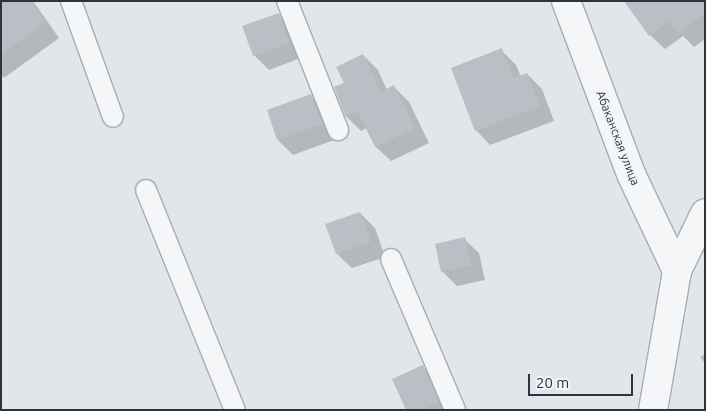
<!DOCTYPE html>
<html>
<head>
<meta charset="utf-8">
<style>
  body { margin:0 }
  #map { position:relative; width:706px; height:411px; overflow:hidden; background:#e2e5ea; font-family:Ubuntu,sans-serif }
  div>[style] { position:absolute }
  .shadow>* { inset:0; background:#0003 }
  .building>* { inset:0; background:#babfc6 }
  .roads { filter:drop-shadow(1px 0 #a7acb4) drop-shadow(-1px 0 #a7acb4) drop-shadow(0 1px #a7acb4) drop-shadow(0 -1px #a7acb4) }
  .lane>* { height:20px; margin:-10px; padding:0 10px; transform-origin:10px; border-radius:10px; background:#f5f6f8 }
  .street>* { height:28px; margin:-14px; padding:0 14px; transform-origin:14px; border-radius:14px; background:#f5f6f8 }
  span { translate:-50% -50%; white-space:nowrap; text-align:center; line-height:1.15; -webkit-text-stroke:4px #f2f4f7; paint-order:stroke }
  .street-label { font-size:12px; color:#2b3441 }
  .frame { position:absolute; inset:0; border:2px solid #2b3441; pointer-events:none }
  .scale { position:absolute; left:528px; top:374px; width:105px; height:22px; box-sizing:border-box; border:2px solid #2b3441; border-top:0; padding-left:6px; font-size:15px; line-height:18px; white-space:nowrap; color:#2b3441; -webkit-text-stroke:4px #f2f4f7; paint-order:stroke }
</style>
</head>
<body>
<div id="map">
  <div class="shadow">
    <i style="clip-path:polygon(1px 1px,33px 1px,59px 38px,4px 78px,1px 75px)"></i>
    <i style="clip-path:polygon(626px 1px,705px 1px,705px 39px,694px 47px,683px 36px,665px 49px,650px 35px)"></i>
    <i style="clip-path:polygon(279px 15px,293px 30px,303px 57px,269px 70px,254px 55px)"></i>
    <i style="clip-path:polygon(501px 50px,516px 65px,521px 77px,527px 74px,542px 89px,554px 121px,490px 145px,476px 130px)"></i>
    <i style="clip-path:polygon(363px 55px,378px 70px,387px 90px,394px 87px,409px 102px,429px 143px,391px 161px,376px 147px,367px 128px,361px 131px,346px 116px,335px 87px,346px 84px)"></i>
    <i style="clip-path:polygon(311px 96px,326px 111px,337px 139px,293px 155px,278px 140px,268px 111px)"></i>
    <i style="clip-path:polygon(360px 213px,375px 228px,385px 257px,352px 268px,337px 254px)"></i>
    <i style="clip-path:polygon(464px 239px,479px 253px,485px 280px,457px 286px,442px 271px)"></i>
    <i style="clip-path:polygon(705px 354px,705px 363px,700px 357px)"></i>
    <i style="clip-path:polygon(423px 367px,438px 382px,450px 410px,407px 410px)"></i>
  </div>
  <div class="building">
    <i style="clip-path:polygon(1px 1px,31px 1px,46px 22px,1px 54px)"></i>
    <i style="clip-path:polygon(624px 1px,705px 1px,705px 13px,678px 34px,669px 21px,649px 36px)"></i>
    <i style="clip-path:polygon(279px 13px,289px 43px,253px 56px,242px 26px)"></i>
    <i style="clip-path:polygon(502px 48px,513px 78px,527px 73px,540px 106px,475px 131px,451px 68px)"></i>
    <i style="clip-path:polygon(363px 54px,381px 92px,394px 85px,415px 128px,375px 147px,358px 112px,345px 116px,334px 87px,344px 83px,336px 67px)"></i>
    <i style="clip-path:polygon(311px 94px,323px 124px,277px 140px,267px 110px)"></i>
    <i style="clip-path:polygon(360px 212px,371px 242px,336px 254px,325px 224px)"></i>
    <i style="clip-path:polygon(465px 237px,471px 265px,441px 272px,435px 244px)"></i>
    <i style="clip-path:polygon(423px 365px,439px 402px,422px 410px,406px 410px,392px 379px)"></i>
  </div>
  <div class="roads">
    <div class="lane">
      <i style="left:71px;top:1px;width:123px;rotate:70.1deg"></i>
      <i style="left:287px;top:1px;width:139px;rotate:68.4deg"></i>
      <i style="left:146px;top:190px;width:237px;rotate:68deg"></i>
      <i style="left:391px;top:259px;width:164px;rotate:67deg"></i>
    </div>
    <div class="street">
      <i style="left:566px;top:1px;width:185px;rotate:69.4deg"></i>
      <i style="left:631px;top:174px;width:107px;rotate:64.6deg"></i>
      <i style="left:653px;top:410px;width:141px;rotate:-80.2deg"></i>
      <i style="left:677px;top:271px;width:64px;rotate:-64.2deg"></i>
    </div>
  </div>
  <div class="street-label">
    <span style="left:618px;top:138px;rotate:69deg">Абаканская улица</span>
  </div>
  <div class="frame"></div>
  <div class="scale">20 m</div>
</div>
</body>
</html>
